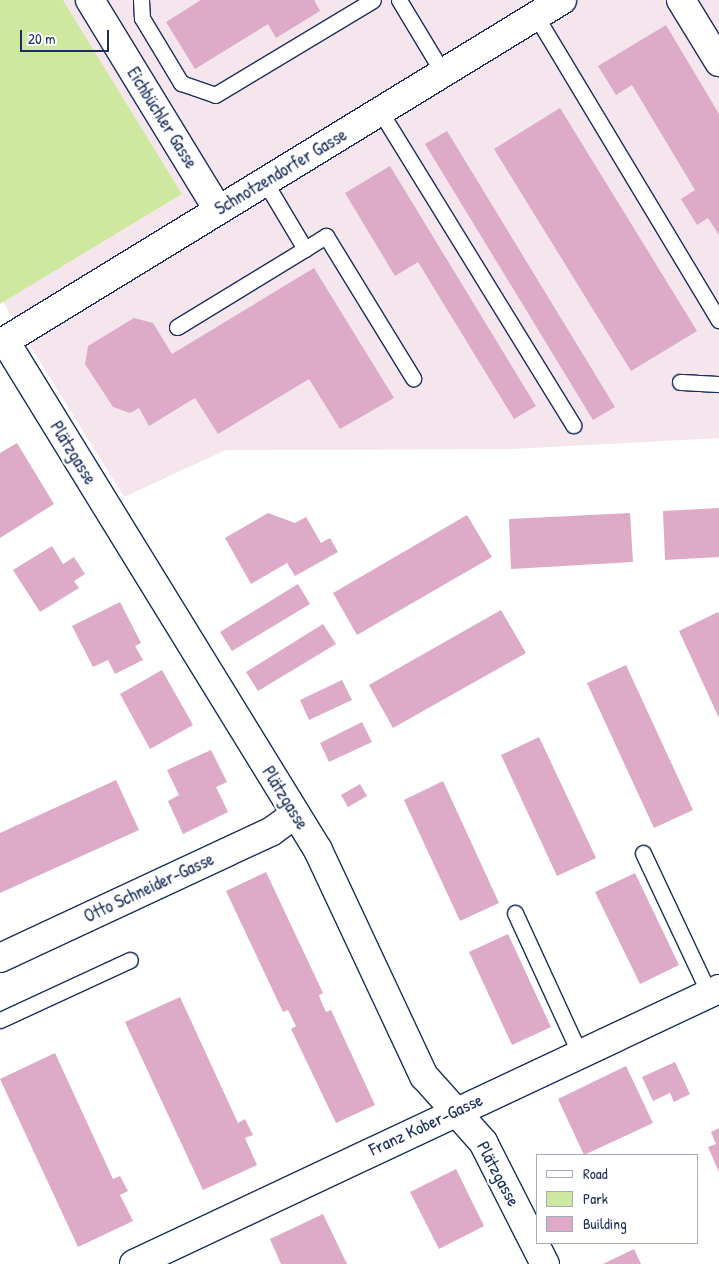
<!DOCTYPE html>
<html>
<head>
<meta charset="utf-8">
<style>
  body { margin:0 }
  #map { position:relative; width:719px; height:1264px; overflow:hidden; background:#fff; font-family:"Patrick Hand",sans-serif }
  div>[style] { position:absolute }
  .built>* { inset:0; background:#f5e6ee }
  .green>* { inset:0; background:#cee99f }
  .building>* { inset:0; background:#ddaac7 }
  .roads { filter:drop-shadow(1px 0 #1b2f5e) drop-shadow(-1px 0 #1b2f5e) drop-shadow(0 1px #1b2f5e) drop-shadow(0 -1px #1b2f5e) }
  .lane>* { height:15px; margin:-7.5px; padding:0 7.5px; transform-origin:7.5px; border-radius:7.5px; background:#fff }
  .street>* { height:28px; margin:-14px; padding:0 14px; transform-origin:14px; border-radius:14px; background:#fff }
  span { translate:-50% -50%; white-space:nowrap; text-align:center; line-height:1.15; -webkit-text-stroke:4.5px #fff; paint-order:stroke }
  .street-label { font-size:18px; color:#1b2f5e }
  .legend { position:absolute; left:536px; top:1154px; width:162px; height:90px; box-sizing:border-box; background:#fff; border:1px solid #a4acbf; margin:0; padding:6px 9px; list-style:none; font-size:15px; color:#1b2f5e }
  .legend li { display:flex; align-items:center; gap:10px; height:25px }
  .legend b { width:25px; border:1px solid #a4acbf }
  .scale { position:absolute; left:20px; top:30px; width:89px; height:22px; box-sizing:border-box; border:2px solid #1b2f5e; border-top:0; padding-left:6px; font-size:15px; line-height:18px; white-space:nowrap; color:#1b2f5e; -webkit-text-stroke:4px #fff; paint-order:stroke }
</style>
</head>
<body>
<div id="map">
  <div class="built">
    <i style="clip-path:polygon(63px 0,719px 0,719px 438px,515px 449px,226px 450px,124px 497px,3px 302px,182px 194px)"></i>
  </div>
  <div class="green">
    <i style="clip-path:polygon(0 0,63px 0,182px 194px,0 304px)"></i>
  </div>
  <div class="building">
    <i style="clip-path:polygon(201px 0,314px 0,320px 11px,276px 38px,268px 24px,195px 69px,166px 22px)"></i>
    <i style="clip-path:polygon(666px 25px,719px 114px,719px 235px,708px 218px,697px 225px,681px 199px,695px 190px,632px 85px,616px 95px,598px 66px)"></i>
    <i style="clip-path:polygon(560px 108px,697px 331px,631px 371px,494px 149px)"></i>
    <i style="clip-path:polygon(447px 131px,615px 407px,593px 420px,425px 144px)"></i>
    <i style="clip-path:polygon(390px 166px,536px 406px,514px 419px,418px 262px,395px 276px,345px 193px)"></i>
    <i style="clip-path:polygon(314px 268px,394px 398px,340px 429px,309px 379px,218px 434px,195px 398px,149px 426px,139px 408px,130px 413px,113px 407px,85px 364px,88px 346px,134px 318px,153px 323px,172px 354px)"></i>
    <i style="clip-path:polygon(17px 443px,54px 504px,0 538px,0 453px)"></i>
    <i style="clip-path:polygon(719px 508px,719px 557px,665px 560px,663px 511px)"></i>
    <i style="clip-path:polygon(268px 513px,295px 523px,306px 517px,321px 543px,330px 538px,338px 552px,295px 576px,287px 563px,251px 584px,225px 538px)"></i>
    <i style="clip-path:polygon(630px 513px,633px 562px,511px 569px,509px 519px)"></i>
    <i style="clip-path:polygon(467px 515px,492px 557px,357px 635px,333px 593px)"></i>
    <i style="clip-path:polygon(52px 546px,63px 564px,74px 557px,85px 574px,74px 581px,79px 588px,40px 612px,13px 570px)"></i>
    <i style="clip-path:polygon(298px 584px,310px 604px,232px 651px,220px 632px)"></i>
    <i style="clip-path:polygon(120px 602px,141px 643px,135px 646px,143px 660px,115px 674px,108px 660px,93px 667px,72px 626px)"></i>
    <i style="clip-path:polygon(501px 610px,526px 653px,393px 728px,369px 685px)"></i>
    <i style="clip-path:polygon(718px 612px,719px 615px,719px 718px,679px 631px)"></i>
    <i style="clip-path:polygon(323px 624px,336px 644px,258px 691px,246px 672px)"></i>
    <i style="clip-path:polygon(626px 665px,693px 810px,654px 828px,587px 683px)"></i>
    <i style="clip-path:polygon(162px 670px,193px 725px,150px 749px,120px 694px)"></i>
    <i style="clip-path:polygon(342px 680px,352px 700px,309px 720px,300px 700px)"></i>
    <i style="clip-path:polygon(362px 722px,372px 742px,329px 762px,320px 743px)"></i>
    <i style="clip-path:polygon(539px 737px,596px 858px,557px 876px,501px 755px)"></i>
    <i style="clip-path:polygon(211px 750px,227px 782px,216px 787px,228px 812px,183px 834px,168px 801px,179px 795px,167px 770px)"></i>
    <i style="clip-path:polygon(116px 780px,139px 830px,0 893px,0 833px)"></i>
    <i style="clip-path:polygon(443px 781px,499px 903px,460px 921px,404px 800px)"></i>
    <i style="clip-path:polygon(360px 784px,367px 796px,348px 807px,341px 795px)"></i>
    <i style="clip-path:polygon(266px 872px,323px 993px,319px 995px,321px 1001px,326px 1012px,331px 1010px,375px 1105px,336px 1123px,291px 1029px,296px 1026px,288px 1010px,283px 1012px,226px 891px)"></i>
    <i style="clip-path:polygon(635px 873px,679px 965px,640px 984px,595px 892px)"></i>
    <i style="clip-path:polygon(508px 934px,551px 1027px,512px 1045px,469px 952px)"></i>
    <i style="clip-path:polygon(180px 997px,238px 1123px,245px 1119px,253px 1135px,245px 1138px,257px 1165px,203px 1190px,125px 1022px)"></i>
    <i style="clip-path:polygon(55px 1053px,113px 1179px,120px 1176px,128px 1191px,120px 1195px,133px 1221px,78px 1247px,0 1079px)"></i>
    <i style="clip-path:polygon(675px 1062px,690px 1094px,674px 1102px,670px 1093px,653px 1101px,642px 1077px)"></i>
    <i style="clip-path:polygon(626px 1066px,653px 1123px,584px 1155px,558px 1099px)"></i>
    <i style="clip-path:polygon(719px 1128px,719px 1172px,708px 1147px,716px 1144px,711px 1132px)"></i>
    <i style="clip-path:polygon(456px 1169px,484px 1226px,439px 1249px,410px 1192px)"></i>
    <i style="clip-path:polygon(323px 1214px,347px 1264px,281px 1264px,270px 1239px)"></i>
    <i style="clip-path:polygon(634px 1249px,641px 1264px,603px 1264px)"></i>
  </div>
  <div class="roads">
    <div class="lane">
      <i style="left:141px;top:0;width:18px;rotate:87deg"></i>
      <i style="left:142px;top:18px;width:76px;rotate:59deg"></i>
      <i style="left:181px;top:83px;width:36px;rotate:19deg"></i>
      <i style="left:215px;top:95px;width:184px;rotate:-31deg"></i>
      <i style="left:399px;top:0;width:85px;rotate:58.9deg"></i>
      <i style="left:536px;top:16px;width:355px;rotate:59deg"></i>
      <i style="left:380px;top:111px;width:369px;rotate:58.4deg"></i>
      <i style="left:305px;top:249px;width:25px;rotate:-32deg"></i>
      <i style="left:326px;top:236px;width:167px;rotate:58.5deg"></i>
      <i style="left:177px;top:327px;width:150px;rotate:-31.4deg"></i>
      <i style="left:305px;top:249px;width:78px;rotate:-120.8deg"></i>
      <i style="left:680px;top:382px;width:39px;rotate:3deg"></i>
      <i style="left:643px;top:853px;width:155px;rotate:64.8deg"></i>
      <i style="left:515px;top:913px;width:155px;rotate:65.3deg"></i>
      <i style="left:0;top:1020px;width:143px;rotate:-24.8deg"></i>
    </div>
    <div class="street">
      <i style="left:90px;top:0;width:246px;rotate:58.6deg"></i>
      <i style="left:681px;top:0;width:73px;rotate:58.5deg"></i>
      <i style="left:5px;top:341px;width:598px;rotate:58.41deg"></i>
      <i style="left:318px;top:850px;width:250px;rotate:64.9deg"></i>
      <i style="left:424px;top:1076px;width:89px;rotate:48.2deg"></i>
      <i style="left:483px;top:1142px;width:137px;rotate:63.1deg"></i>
      <i style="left:0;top:344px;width:659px;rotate:-31.47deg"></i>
      <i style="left:0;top:958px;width:300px;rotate:-25deg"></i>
      <i style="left:272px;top:831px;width:29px;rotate:-36deg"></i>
      <i style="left:134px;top:1264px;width:646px;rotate:-25.18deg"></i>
    </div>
  </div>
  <div class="street-label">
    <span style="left:162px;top:118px;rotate:58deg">Eichbüchler Gasse</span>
    <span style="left:281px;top:172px;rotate:-31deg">Schnotzendorfer Gasse</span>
    <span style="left:73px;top:453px;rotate:58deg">Plätzgasse</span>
    <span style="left:285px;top:798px;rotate:58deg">Plätzgasse</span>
    <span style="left:149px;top:888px;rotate:-25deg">Otto Schneider-Gasse</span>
    <span style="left:426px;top:1125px;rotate:-25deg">Franz Kober-Gasse</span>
    <span style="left:498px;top:1174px;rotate:62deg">Plätzgasse</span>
  </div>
  <ul class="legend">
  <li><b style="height:6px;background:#fff"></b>Road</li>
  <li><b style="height:14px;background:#cee99f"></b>Park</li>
  <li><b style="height:14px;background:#ddaac7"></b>Building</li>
  </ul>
  <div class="scale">20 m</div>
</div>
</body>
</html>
